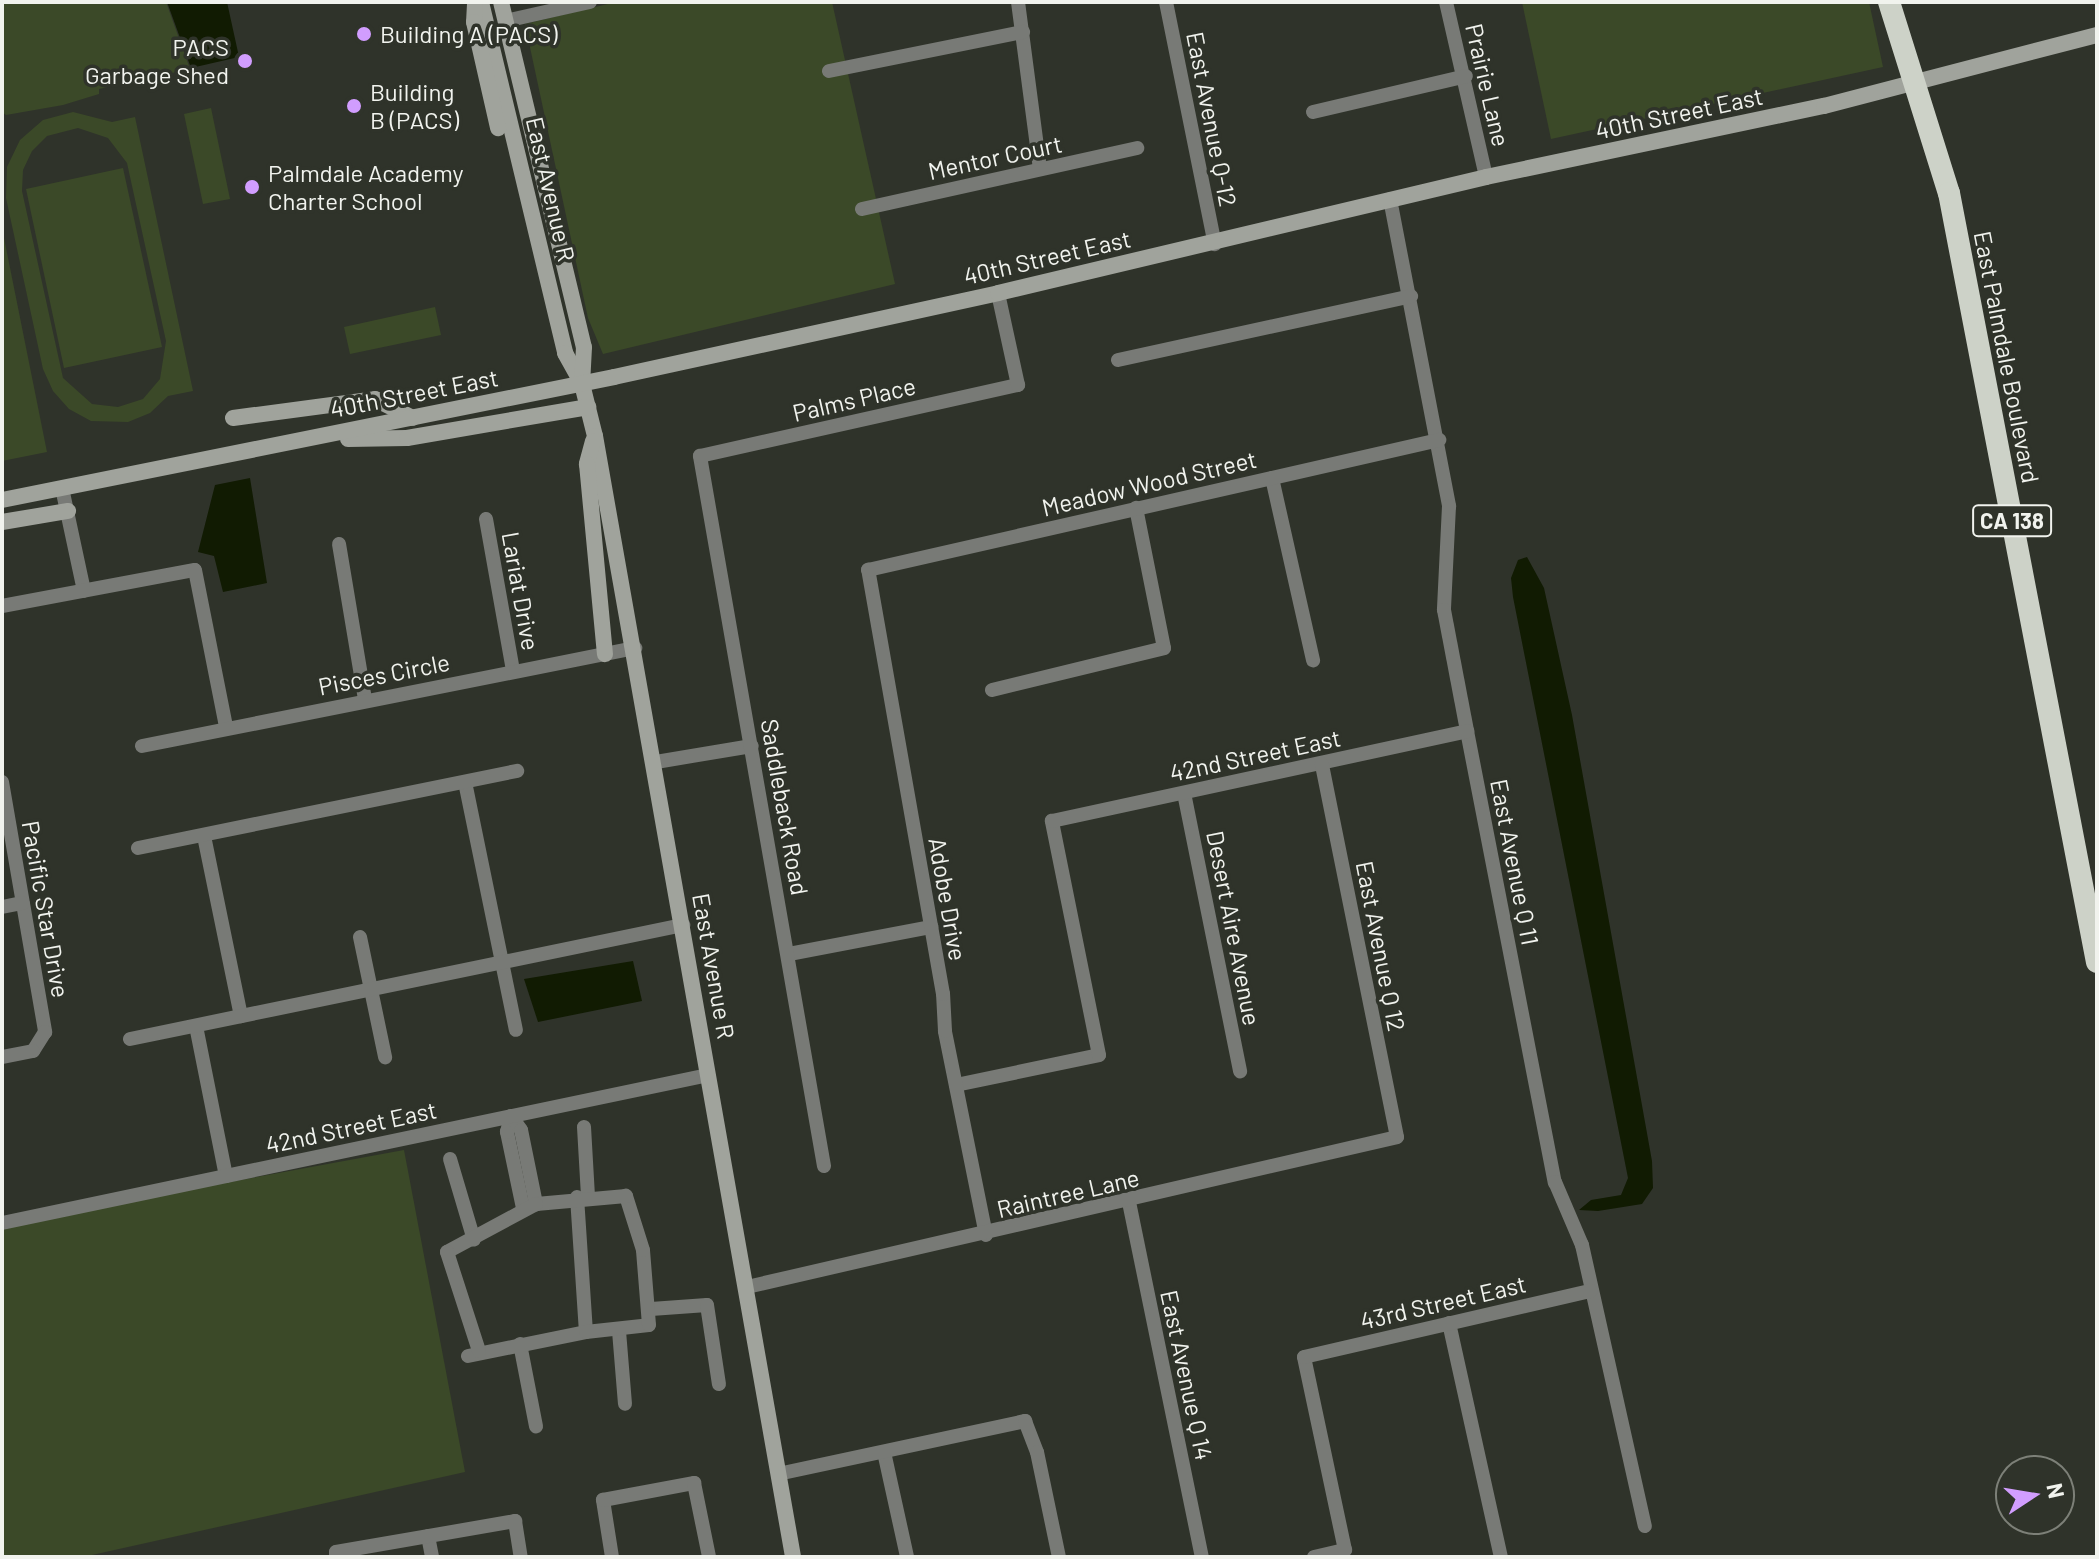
<!DOCTYPE html>
<html>
<head>
<meta charset="utf-8">
<style>
  body { margin:0 }
  #map { position:relative; width:2099px; height:1559px; overflow:hidden; background:#2f332a; font-family:Barlow,sans-serif }
  div>[style] { position:absolute }
  .green>* { inset:0; background:#3b4928 }
  .water>* { inset:0; background:#111b02 }
  .minor>* { height:14px; margin:-7px; padding:0 7px; transform-origin:7px; border-radius:7px; background:#787a76 }
  .secondary>* { height:16px; margin:-8px; padding:0 8px; transform-origin:8px; border-radius:8px; background:#a0a39c }
  .trunk>* { height:22px; margin:-11px; padding:0 11px; transform-origin:11px; border-radius:11px; background:#cdd2c8 }
  .dots>* { width:22px; height:22px; translate:-50% -50%; box-sizing:border-box; border:4px solid #2f332a; border-radius:50% }
  span { translate:-50% -50%; white-space:nowrap; text-align:center; line-height:1.15; -webkit-text-stroke:7px #2f332a; paint-order:stroke }
  .shield-label span { padding:2px 6px; background:#2f332a; border:2px solid; border-radius:6px; -webkit-text-stroke-width:0 }
  .shield-label { font-size:22px; color:#f1f3ee; font-weight:700 }
  .poi-label { font-size:24px; color:#f1f3ee }
  .left { translate:0 -50%; text-align:left }
  .right { translate:-100% -50%; text-align:right }
  .street-label { font-size:24px; color:#f1f3ee }
  .frame { position:absolute; inset:0; border:4px solid #f1f3ee; pointer-events:none }
  .north { position:absolute; left:1995px; top:1455px; width:80px; height:80px; box-sizing:border-box; background:#2f332a; border:2px solid #7d8078; border-radius:50%; rotate:78deg; font-size:22px; font-weight:700; line-height:32px; text-align:center; color:#f1f3ee }
  .north::after { content:''; display:block; margin:auto; width:28px; height:36px; background:#d19dfe; clip-path:polygon(50% 0,100% 100%,50% 72%,0 100%) }
</style>
</head>
<body>
<div id="map">
  <div class="green">
    <i style="clip-path:polygon(2px 2px,166px 2px,190px 69px,99px 89px,99px 94px,63px 105px,6px 115px,2px 112px)"></i>
    <i style="clip-path:polygon(616px 2px,832px 2px,895px 284px,603px 354px,588px 318px,525px 24px)"></i>
    <i style="clip-path:polygon(1522px 2px,1869px 2px,1883px 67px,1551px 139px)"></i>
    <i style="clip-path:polygon(211px 108px,230px 199px,203px 204px,184px 114px)"></i>
    <i style="clip-path:polygon(evenodd,73px 112px,112px 122px,135px 117px,193px 391px,168px 396px,150px 413px,128px 422px,91px 421px,69px 409px,53px 391px,43px 369px,6px 198px,7px 167px,20px 140px,43px 120px,73px 112px,78px 128px,108px 138px,127px 163px,166px 341px,160px 379px,143px 399px,118px 407px,92px 404px,63px 378px,22px 191px,23px 170px,32px 151px,47px 136px,78px 128px)"></i>
    <i style="clip-path:polygon(123px 168px,162px 347px,64px 368px,26px 189px)"></i>
    <i style="clip-path:polygon(2px 228px,47px 452px,2px 461px)"></i>
    <i style="clip-path:polygon(435px 307px,441px 335px,350px 354px,344px 327px)"></i>
    <i style="clip-path:polygon(404px 1150px,465px 1472px,83px 1557px,2px 1557px,2px 1224px)"></i>
  </div>
  <div class="water">
    <i style="clip-path:polygon(167px 2px,227px 2px,239px 57px,191px 68px)"></i>
    <i style="clip-path:polygon(250px 478px,267px 583px,223px 592px,214px 556px,198px 552px,215px 485px)"></i>
    <i style="clip-path:polygon(1527px 557px,1544px 588px,1572px 715px,1652px 1161px,1653px 1188px,1642px 1204px,1598px 1211px,1579px 1210px,1591px 1200px,1621px 1195px,1628px 1178px,1513px 597px,1511px 578px,1518px 560px)"></i>
    <i style="clip-path:polygon(633px 961px,642px 1001px,538px 1022px,524px 979px)"></i>
  </div>
  <div class="minor">
    <i style="left:1018px;top:2px;width:168px;rotate:82.5deg"></i>
    <i style="left:1166px;top:2px;width:247px;rotate:78.6deg"></i>
    <i style="left:1446px;top:2px;width:180px;rotate:77.1deg"></i>
    <i style="left:505px;top:21px;width:87px;rotate:-12.6deg"></i>
    <i style="left:829px;top:71px;width:198px;rotate:-11.4deg"></i>
    <i style="left:1313px;top:112px;width:157px;rotate:-13.2deg"></i>
    <i style="left:1390px;top:199px;width:313px;rotate:79.1deg"></i>
    <i style="left:1449px;top:506px;width:104px;rotate:92.8deg"></i>
    <i style="left:1444px;top:610px;width:123px;rotate:79.2deg"></i>
    <i style="left:1467px;top:731px;width:460px;rotate:79deg"></i>
    <i style="left:1555px;top:1182px;width:69px;rotate:66.8deg"></i>
    <i style="left:1582px;top:1245px;width:288px;rotate:77.4deg"></i>
    <i style="left:862px;top:209px;width:282px;rotate:-12.5deg"></i>
    <i style="left:1118px;top:360px;width:300px;rotate:-12.3deg"></i>
    <i style="left:1272px;top:478px;width:187px;rotate:77.3deg"></i>
    <i style="left:62px;top:488px;width:105px;rotate:77.9deg"></i>
    <i style="left:486px;top:519px;width:154px;rotate:79.9deg"></i>
    <i style="left:339px;top:544px;width:158px;rotate:80.5deg"></i>
    <i style="left:2px;top:606px;width:196px;rotate:-10.6deg"></i>
    <i style="left:195px;top:570px;width:160px;rotate:78.8deg"></i>
    <i style="left:992px;top:690px;width:177px;rotate:-13.7deg"></i>
    <i style="left:1164px;top:648px;width:143px;rotate:-101.3deg"></i>
    <i style="left:142px;top:746px;width:503px;rotate:-11.24deg"></i>
    <i style="left:656px;top:762px;width:97px;rotate:-9.5deg"></i>
    <i style="left:2px;top:782px;width:254px;rotate:80.2deg"></i>
    <i style="left:45px;top:1032px;width:22px;rotate:122deg"></i>
    <i style="left:33px;top:1051px;width:32px;rotate:169deg"></i>
    <i style="left:465px;top:782px;width:253px;rotate:78.4deg"></i>
    <i style="left:1184px;top:793px;width:284px;rotate:78.6deg"></i>
    <i style="left:204px;top:836px;width:184px;rotate:78.4deg"></i>
    <i style="left:138px;top:848px;width:387px;rotate:-11.5deg"></i>
    <i style="left:2px;top:907px;width:21px;rotate:-11deg"></i>
    <i style="left:360px;top:937px;width:123px;rotate:78.2deg"></i>
    <i style="left:789px;top:954px;width:145px;rotate:-10.8deg"></i>
    <i style="left:196px;top:1026px;width:153px;rotate:78.7deg"></i>
    <i style="left:130px;top:1039px;width:565px;rotate:-11.65deg"></i>
    <i style="left:956px;top:1085px;width:146px;rotate:-11.8deg"></i>
    <i style="left:1099px;top:1055px;width:239px;rotate:-101.4deg"></i>
    <i style="left:1052px;top:821px;width:425px;rotate:-12.2deg"></i>
    <i style="left:584px;top:1127px;width:69px;rotate:86.7deg"></i>
    <i style="left:450px;top:1159px;width:84px;rotate:73.5deg"></i>
    <i style="left:824px;top:1166px;width:721px;rotate:-99.91deg"></i>
    <i style="left:700px;top:456px;width:326px;rotate:-12.6deg"></i>
    <i style="left:1018px;top:385px;width:94px;rotate:-102.3deg"></i>
    <i style="left:577px;top:1197px;width:135px;rotate:86.2deg"></i>
    <i style="left:1129px;top:1202px;width:362px;rotate:78.4deg"></i>
    <i style="left:523px;top:1208px;width:78px;rotate:-101.9deg"></i>
    <i style="left:507px;top:1132px;width:16px;rotate:-76deg"></i>
    <i style="left:511px;top:1116px;width:17px;rotate:54deg"></i>
    <i style="left:521px;top:1130px;width:76px;rotate:78.5deg"></i>
    <i style="left:2px;top:1223px;width:721px;rotate:-11.84deg"></i>
    <i style="left:986px;top:1235px;width:208px;rotate:-101.4deg"></i>
    <i style="left:945px;top:1031px;width:37px;rotate:-93deg"></i>
    <i style="left:943px;top:994px;width:431px;rotate:-100deg"></i>
    <i style="left:868px;top:570px;width:586px;rotate:-12.83deg"></i>
    <i style="left:747px;top:1287px;width:667px;rotate:-12.99deg"></i>
    <i style="left:1397px;top:1137px;width:380px;rotate:-101.4deg"></i>
    <i style="left:651px;top:1309px;width:56px;rotate:-4.1deg"></i>
    <i style="left:707px;top:1305px;width:80px;rotate:81.4deg"></i>
    <i style="left:1449px;top:1323px;width:240px;rotate:77.5deg"></i>
    <i style="left:619px;top:1331px;width:73px;rotate:85.3deg"></i>
    <i style="left:520px;top:1344px;width:84px;rotate:79deg"></i>
    <i style="left:468px;top:1356px;width:120px;rotate:-11.5deg"></i>
    <i style="left:586px;top:1332px;width:63px;rotate:-6.3deg"></i>
    <i style="left:649px;top:1325px;width:75px;rotate:-94.6deg"></i>
    <i style="left:643px;top:1250px;width:57px;rotate:-107.5deg"></i>
    <i style="left:626px;top:1196px;width:90px;rotate:174.9deg"></i>
    <i style="left:536px;top:1204px;width:101px;rotate:151.7deg"></i>
    <i style="left:447px;top:1252px;width:104px;rotate:72.1deg"></i>
    <i style="left:884px;top:1452px;width:107px;rotate:77.6deg"></i>
    <i style="left:778px;top:1474px;width:253px;rotate:-12.1deg"></i>
    <i style="left:1025px;top:1421px;width:33px;rotate:69deg"></i>
    <i style="left:1037px;top:1452px;width:107px;rotate:78.2deg"></i>
    <i style="left:428px;top:1536px;width:21px;rotate:79deg"></i>
    <i style="left:336px;top:1557px;width:5px;rotate:-90deg"></i>
    <i style="left:336px;top:1552px;width:182px;rotate:-9.8deg"></i>
    <i style="left:515px;top:1521px;width:36px;rotate:81deg"></i>
    <i style="left:612px;top:1557px;width:58px;rotate:-99deg"></i>
    <i style="left:603px;top:1500px;width:93px;rotate:-10.6deg"></i>
    <i style="left:694px;top:1483px;width:76px;rotate:78.5deg"></i>
    <i style="left:1314px;top:1557px;width:32px;rotate:-13deg"></i>
    <i style="left:1345px;top:1550px;width:197px;rotate:-102deg"></i>
    <i style="left:1304px;top:1357px;width:294px;rotate:-13deg"></i>
  </div>
  <div class="secondary">
    <i style="left:481px;top:2px;width:361px;rotate:76.5deg"></i>
    <i style="left:565px;top:353px;width:35px;rotate:61deg"></i>
    <i style="left:582px;top:384px;width:54px;rotate:76deg"></i>
    <i style="left:595px;top:436px;width:1138px;rotate:79.98deg"></i>
    <i style="left:501px;top:2px;width:355px;rotate:76.5deg"></i>
    <i style="left:584px;top:347px;width:35px;rotate:93deg"></i>
    <i style="left:475px;top:4px;width:18px;rotate:93deg"></i>
    <i style="left:474px;top:22px;width:109px;rotate:77.2deg"></i>
    <i style="left:233px;top:418px;width:143px;rotate:-7.6deg"></i>
    <i style="left:375px;top:399px;width:42px;rotate:26.6deg"></i>
    <i style="left:348px;top:439px;width:59px;rotate:-1deg"></i>
    <i style="left:407px;top:438px;width:184px;rotate:-9.7deg"></i>
    <i style="left:593px;top:441px;width:24px;rotate:105deg"></i>
    <i style="left:587px;top:464px;width:191px;rotate:84.6deg"></i>
    <i style="left:2px;top:500px;width:624px;rotate:-11.36deg"></i>
    <i style="left:614px;top:377px;width:393px;rotate:-12.3deg"></i>
    <i style="left:998px;top:293px;width:502px;rotate:-13.37deg"></i>
    <i style="left:1486px;top:177px;width:345px;rotate:-11.9deg"></i>
    <i style="left:1824px;top:106px;width:282px;rotate:-14.6deg"></i>
    <i style="left:2px;top:522px;width:67px;rotate:-9.5deg"></i>
  </div>
  <div class="trunk">
    <i style="left:1889px;top:2px;width:200px;rotate:72.6deg"></i>
    <i style="left:1949px;top:193px;width:783px;rotate:79.11deg"></i>
  </div>
  <div class="dots">
    <i style="left:364px;top:34px;background:#d19dfe"></i>
    <i style="left:245px;top:61px;background:#d19dfe"></i>
    <i style="left:354px;top:106px;background:#d19dfe"></i>
    <i style="left:252px;top:187px;background:#d19dfe"></i>
  </div>
  <div class="shield-label">
    <span style="left:2012px;top:521px">CA 138</span>
  </div>
  <div class="poi-label">
    <span class="left" style="left:380px;top:34px">Building A (PACS)</span>
    <span class="right" style="left:229px;top:61px">PACS<br>Garbage Shed</span>
    <span class="left" style="left:370px;top:106px">Building<br>B (PACS)</span>
    <span class="left" style="left:268px;top:187px">Palmdale Academy<br>Charter School</span>
  </div>
  <div class="street-label">
    <span style="left:1488px;top:85px;rotate:77deg">Prairie Lane</span>
    <span style="left:1679px;top:113px;rotate:-12deg">40th Street East</span>
    <span style="left:1212px;top:119px;rotate:79deg">East Avenue Q-12</span>
    <span style="left:995px;top:157px;rotate:-12deg">Mentor Court</span>
    <span style="left:551px;top:189px;rotate:77deg">East Avenue R</span>
    <span style="left:1047px;top:257px;rotate:-13deg">40th Street East</span>
    <span style="left:2007px;top:357px;rotate:79deg">East Palmdale Boulevard</span>
    <span style="left:414px;top:393px;rotate:-11deg">40th Street East</span>
    <span style="left:854px;top:399px;rotate:-13deg">Palms Place</span>
    <span style="left:1149px;top:483px;rotate:-13deg">Meadow Wood Street</span>
    <span style="left:521px;top:591px;rotate:80deg">Lariat Drive</span>
    <span style="left:384px;top:674px;rotate:-11deg">Pisces Circle</span>
    <span style="left:1255px;top:755px;rotate:-12deg">42nd Street East</span>
    <span style="left:785px;top:807px;rotate:80deg">Saddleback Road</span>
    <span style="left:1515px;top:862px;rotate:79deg">East Avenue Q 11</span>
    <span style="left:948px;top:899px;rotate:80deg">Adobe Drive</span>
    <span style="left:46px;top:909px;rotate:80deg">Pacific Star Drive</span>
    <span style="left:1234px;top:928px;rotate:79deg">Desert Aire Avenue</span>
    <span style="left:1381px;top:946px;rotate:79deg">East Avenue Q 12</span>
    <span style="left:714px;top:966px;rotate:80deg">East Avenue R</span>
    <span style="left:351px;top:1127px;rotate:-12deg">42nd Street East</span>
    <span style="left:1068px;top:1193px;rotate:-13deg">Raintree Lane</span>
    <span style="left:1443px;top:1302px;rotate:-13deg">43rd Street East</span>
    <span style="left:1187px;top:1375px;rotate:78deg">East Avenue Q 14</span>
  </div>
  <div class="frame"></div>
  <div class="north">N</div>
</div>
</body>
</html>
